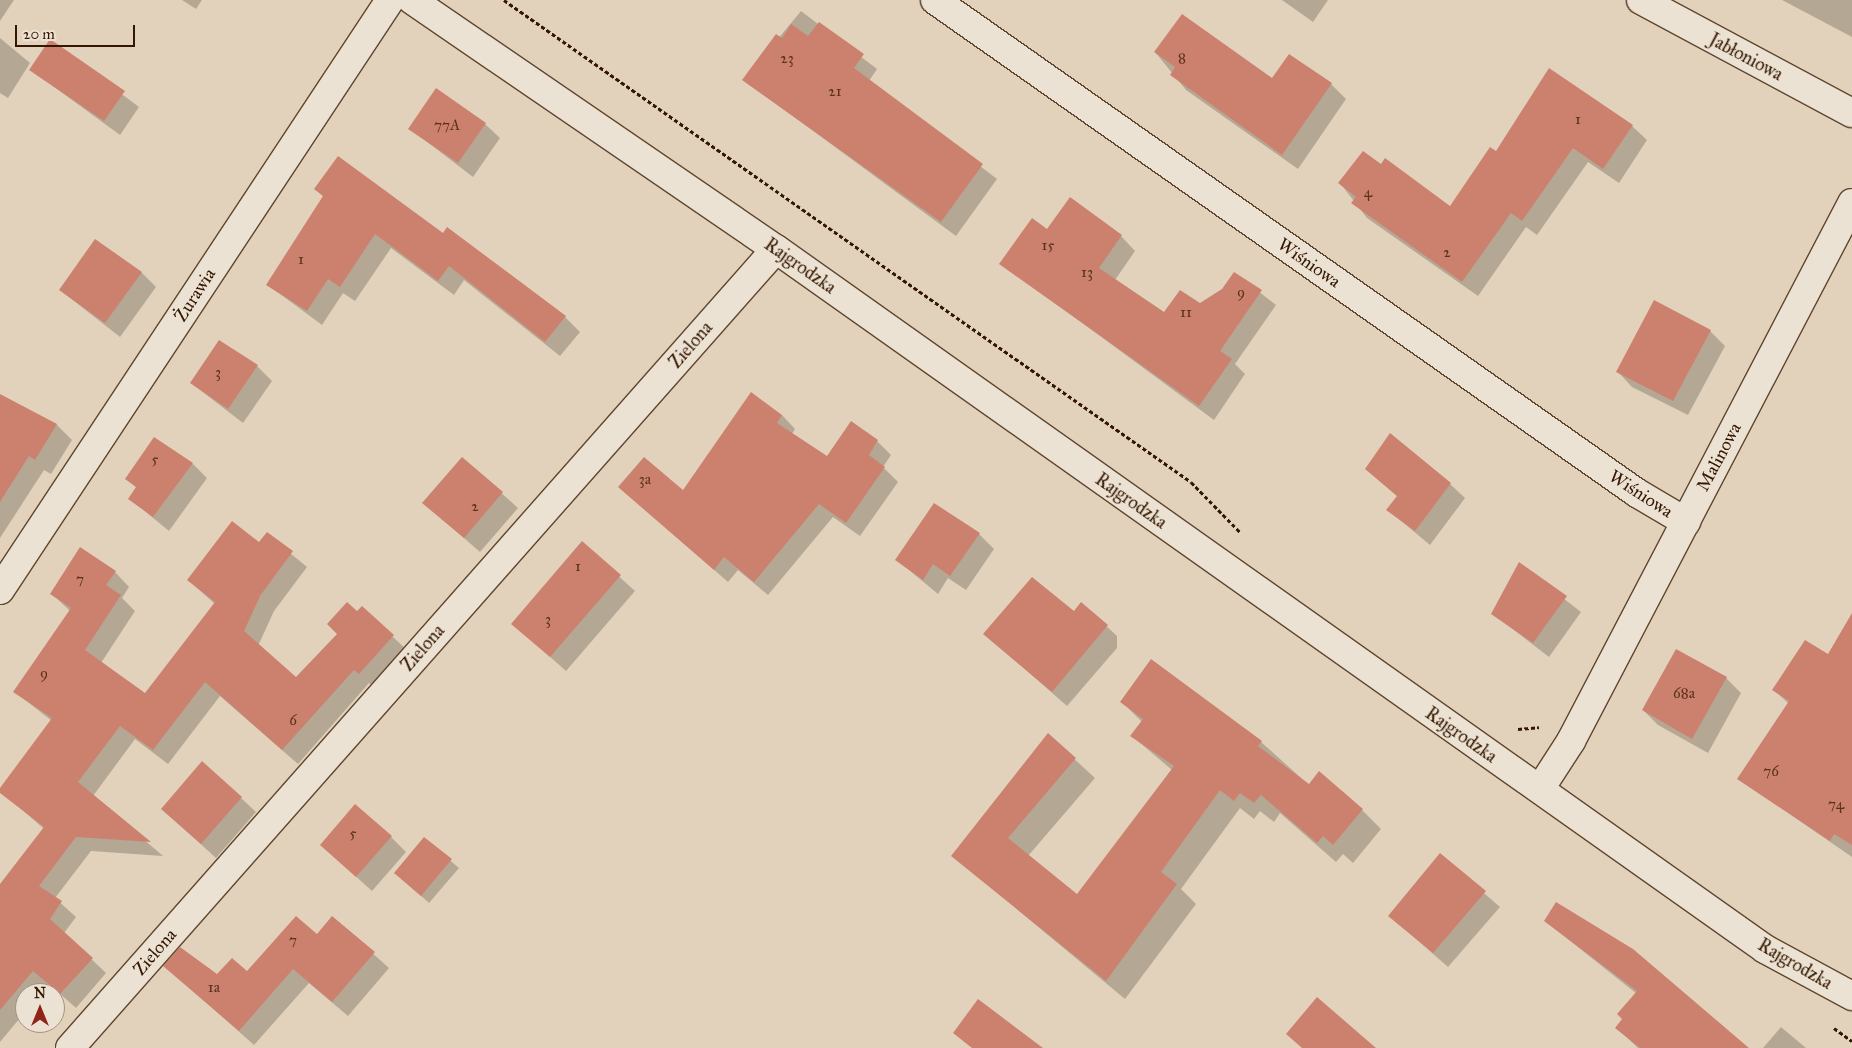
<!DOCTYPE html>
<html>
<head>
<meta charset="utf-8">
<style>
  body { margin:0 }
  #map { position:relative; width:1852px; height:1048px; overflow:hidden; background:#e2d2bb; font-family:"IM FELL Great Primer",serif }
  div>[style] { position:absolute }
  .shadow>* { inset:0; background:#0003 }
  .building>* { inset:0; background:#cc816f }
  .path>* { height:3px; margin-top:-1.5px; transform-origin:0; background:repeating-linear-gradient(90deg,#341700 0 4px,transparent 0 6.5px) }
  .roads { filter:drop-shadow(1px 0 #60462f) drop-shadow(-1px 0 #60462f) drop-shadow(0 1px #60462f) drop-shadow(0 -1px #60462f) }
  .minor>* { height:28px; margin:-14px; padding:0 14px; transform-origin:14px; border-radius:14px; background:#ece2d3 }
  .tertiary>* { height:28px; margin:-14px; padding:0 14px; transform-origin:14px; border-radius:14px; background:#ece2d3 }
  span { translate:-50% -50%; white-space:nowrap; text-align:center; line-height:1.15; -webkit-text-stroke:4px #ece2d3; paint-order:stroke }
  .number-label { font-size:15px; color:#5a321c }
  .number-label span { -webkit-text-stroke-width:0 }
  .street-label { font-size:18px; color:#341700 }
  .north { position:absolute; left:15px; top:983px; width:50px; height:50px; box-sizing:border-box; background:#ece2d3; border:1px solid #a2917f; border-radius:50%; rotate:0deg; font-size:14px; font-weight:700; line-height:20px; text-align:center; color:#341700 }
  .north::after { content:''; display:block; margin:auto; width:18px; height:22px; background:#8f2418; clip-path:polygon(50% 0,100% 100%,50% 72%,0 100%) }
  .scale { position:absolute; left:15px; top:25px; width:120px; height:22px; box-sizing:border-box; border:2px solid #341700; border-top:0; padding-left:6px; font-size:15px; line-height:18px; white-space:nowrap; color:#341700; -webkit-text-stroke:4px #ece2d3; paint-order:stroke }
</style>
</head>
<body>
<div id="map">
  <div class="shadow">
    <i style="clip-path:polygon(0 0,14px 0,0 21px)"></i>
    <i style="clip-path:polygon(182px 0,202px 0,196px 9px)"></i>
    <i style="clip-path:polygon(1282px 0,1328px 0,1313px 22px)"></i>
    <i style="clip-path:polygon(1782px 0,1852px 0,1852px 37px)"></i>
    <i style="clip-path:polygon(801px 11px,877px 69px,869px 81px,997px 179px,956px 236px,744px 80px)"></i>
    <i style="clip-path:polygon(0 38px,30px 63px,8px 98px,0 93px)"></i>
    <i style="clip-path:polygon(51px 41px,139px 107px,120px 135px,31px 70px)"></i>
    <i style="clip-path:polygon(1155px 52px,1272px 80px,1331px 84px,1346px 99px,1298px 169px,1186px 90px)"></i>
    <i style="clip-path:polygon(485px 124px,500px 138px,473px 177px,409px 128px)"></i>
    <i style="clip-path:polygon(1632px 126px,1647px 140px,1619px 183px,1588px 162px,1537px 235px,1526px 227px,1478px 296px,1367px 218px,1340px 183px,1381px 166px,1450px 208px,1496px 153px)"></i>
    <i style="clip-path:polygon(316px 189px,443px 235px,565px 317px,580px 332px,560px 356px,464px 280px,454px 295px,391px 248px,355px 301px,343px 293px,322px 325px,268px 285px,324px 197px)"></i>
    <i style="clip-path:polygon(1047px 231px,1121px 236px,1135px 251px,1115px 280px,1164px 314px,1200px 305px,1223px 290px,1235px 273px,1276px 305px,1235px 364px,1245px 374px,1214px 420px,1001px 263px)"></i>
    <i style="clip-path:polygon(141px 272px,156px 287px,120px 337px,60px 290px)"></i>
    <i style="clip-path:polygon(1710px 331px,1725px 346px,1688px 415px,1632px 387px,1618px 372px)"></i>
    <i style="clip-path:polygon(257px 366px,272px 381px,243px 423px,191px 383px)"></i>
    <i style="clip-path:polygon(4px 397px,57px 425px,72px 440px,51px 474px,44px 470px,0 538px,0 405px)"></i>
    <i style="clip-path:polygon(782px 415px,795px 429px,792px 434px,827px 458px,877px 441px,891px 455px,883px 467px,898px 482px,860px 536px,833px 517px,768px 595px,738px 570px,728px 582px,619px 487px,684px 492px)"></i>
    <i style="clip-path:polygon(462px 458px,518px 508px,480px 552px,424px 503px)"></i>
    <i style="clip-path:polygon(193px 464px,207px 478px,169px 531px,130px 499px,137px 488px,127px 479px)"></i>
    <i style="clip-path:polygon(1366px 468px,1450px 484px,1465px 498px,1430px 545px,1388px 510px,1398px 497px)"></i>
    <i style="clip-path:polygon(267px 534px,307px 567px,274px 611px,258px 646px,296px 679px,362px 608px,408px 651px,374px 688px,369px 683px,298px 764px,220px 696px,168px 764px,135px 739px,93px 796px,163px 856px,91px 851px,55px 898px,76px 917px,64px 933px,106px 973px,76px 1008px,49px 984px,41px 993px,25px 993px,25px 1012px,0 1042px,0 886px,44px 829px,0 790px,52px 721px,15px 692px,70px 611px,51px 593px,115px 572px,129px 587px,122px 598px,135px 611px,101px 663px,145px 695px,215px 604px,188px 580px,260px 544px)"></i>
    <i style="clip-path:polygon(979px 534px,994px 549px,966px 590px,948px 578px,938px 594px,897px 560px)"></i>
    <i style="clip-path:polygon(582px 543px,635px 591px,566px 671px,513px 624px)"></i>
    <i style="clip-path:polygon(1519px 564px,1581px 612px,1549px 657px,1492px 613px)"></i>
    <i style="clip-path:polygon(1074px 613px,1101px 621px,1117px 636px,1117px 648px,1067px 706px,985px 634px)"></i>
    <i style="clip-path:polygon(1852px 623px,1852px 857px,1739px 779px,1789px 704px,1774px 690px,1828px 655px)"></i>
    <i style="clip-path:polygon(1726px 678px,1741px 693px,1708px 753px,1658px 725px,1643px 710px)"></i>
    <i style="clip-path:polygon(1122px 702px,1261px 742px,1309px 785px,1362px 810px,1381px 829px,1353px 863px,1343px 854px,1336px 862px,1280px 813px,1274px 822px,1260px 811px,1254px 819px,1240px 808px,1181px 889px,1196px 904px,1125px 999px,953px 856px,1048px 735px,1095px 778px,1028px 856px,1077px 896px,1172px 770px,1132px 736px,1142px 722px)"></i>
    <i style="clip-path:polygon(241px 798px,256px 812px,216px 858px,162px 809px)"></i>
    <i style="clip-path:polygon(391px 837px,406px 852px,372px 891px,321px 845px)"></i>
    <i style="clip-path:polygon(425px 839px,459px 868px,429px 903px,403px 880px)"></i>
    <i style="clip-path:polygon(1440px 855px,1500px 907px,1448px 967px,1390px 916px)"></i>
    <i style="clip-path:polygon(332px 917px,389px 968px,348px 1016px,309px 983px,254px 1045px,165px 966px,217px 976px,247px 973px,317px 935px)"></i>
    <i style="clip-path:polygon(1545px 921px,1747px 1048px,1638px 1048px,1617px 1028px,1637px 994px)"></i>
    <i style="clip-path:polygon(1781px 1027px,1806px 1048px,1763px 1048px)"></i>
  </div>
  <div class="building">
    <i style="clip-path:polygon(1182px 14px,1272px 78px,1289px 54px,1332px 83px,1282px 155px,1170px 75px,1175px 67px,1154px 52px)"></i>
    <i style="clip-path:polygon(819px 22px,864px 54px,854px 68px,983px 164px,941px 222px,742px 80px,776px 34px,782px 38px,791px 24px,808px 36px)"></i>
    <i style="clip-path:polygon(50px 39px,125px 91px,104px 121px,29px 70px)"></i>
    <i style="clip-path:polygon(1549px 68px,1633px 125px,1603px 169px,1573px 148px,1522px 221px,1511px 213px,1462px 282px,1351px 203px,1356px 197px,1338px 183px,1363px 151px,1381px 164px,1385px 158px,1450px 206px,1490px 147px,1496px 151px)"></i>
    <i style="clip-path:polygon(436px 88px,486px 123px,458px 163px,408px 129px)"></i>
    <i style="clip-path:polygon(338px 156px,443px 233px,447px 227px,566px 316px,545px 342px,449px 266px,438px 281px,375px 234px,340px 287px,328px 279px,307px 311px,266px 285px,323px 196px,314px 189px)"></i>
    <i style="clip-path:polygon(1070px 197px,1122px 235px,1099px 268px,1164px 312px,1180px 290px,1200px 303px,1222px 289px,1234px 272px,1262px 290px,1220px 351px,1232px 359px,1199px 406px,999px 264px,1032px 218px,1047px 229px)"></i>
    <i style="clip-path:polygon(95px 239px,142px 272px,105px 323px,59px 290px)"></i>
    <i style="clip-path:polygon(1654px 300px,1711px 330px,1673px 401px,1616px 372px)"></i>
    <i style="clip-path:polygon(219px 340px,258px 365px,228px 409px,190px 383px)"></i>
    <i style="clip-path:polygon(751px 392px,782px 415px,777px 423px,827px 456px,851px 421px,878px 440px,869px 455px,885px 467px,846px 523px,819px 504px,754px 582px,724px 557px,714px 570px,618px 487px,644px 457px,683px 490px)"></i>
    <i style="clip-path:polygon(0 394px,57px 424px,35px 460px,29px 456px,0 502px)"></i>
    <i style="clip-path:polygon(1390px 433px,1451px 483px,1415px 531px,1386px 510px,1397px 496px,1365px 469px)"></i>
    <i style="clip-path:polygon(154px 437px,193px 463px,153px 517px,128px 499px,136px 487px,125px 479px)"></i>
    <i style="clip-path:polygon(462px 457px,503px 492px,464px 538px,422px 503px)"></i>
    <i style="clip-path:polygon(934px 503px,980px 533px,950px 576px,933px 564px,923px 580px,895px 560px)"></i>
    <i style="clip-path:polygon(232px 521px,259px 542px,267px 532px,293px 551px,260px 596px,244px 631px,296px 677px,337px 634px,327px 624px,347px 602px,357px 611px,362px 606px,394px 635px,359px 674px,354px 670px,282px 750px,205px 682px,153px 750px,120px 726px,78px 782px,151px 842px,76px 837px,39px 886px,62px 901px,50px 919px,93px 958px,60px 994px,33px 971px,0 1010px,0 884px,44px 827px,0 793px,0 788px,52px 718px,13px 692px,71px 608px,50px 594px,80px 547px,116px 571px,106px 585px,121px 595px,85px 650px,145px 693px,215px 602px,187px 580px)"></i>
    <i style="clip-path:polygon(582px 541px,621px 575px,550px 657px,511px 624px)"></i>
    <i style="clip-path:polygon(1519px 562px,1567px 596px,1533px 643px,1491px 614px)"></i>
    <i style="clip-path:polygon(1032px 577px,1074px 611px,1081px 602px,1108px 625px,1052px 692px,983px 634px)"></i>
    <i style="clip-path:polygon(1852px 613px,1852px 845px,1834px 834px,1830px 841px,1737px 779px,1789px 701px,1772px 690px,1805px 640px,1828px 654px)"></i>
    <i style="clip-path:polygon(1676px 649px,1727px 677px,1692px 739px,1642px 710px)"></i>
    <i style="clip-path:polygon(1151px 659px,1262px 741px,1258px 746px,1309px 784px,1319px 771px,1363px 809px,1333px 845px,1323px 836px,1317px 843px,1261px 795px,1254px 803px,1240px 793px,1234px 801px,1220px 790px,1161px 872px,1177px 884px,1106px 981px,951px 856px,1048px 733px,1076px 758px,1008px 838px,1077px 894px,1174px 766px,1130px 736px,1143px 719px,1120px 702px)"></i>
    <i style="clip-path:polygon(202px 761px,242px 797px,201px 844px,161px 809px)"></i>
    <i style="clip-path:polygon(355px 804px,392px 836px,356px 877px,320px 845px)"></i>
    <i style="clip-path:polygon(424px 837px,452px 859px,421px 896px,394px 873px)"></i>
    <i style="clip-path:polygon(1440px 853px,1486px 891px,1433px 953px,1388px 916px)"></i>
    <i style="clip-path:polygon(1556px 902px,1633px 949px,1749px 1048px,1640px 1048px,1615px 1028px,1622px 1019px,1617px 1014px,1637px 991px,1544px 921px)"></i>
    <i style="clip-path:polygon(296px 916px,317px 934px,332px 916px,375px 952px,332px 1002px,293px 969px,239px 1031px,163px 966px,180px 947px,217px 974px,232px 958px,247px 971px)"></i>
    <i style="clip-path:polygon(1317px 997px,1376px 1048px,1302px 1048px,1286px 1034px)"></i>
    <i style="clip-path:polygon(978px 999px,1043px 1048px,972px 1048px,953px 1033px)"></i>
  </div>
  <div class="path">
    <i style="left:504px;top:0;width:839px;rotate:35.05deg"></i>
    <i style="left:1191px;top:482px;width:71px;rotate:45.6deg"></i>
    <i style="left:1518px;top:729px;width:21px;rotate:-5deg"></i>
    <i style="left:1834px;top:1028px;width:22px;rotate:36deg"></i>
  </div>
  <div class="roads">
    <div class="minor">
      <i style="left:935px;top:0;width:858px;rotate:35.08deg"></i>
      <i style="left:1637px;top:493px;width:57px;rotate:30.6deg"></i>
      <i style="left:1641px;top:0;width:239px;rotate:28.2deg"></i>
      <i style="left:0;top:590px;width:707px;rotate:-56.53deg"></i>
      <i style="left:1540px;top:789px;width:57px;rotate:-57.1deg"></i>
      <i style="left:1571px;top:741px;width:607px;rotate:-62.42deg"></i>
      <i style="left:70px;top:1048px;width:1066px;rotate:-48.54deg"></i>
    </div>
    <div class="tertiary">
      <i style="left:412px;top:0;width:441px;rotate:34.4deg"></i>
      <i style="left:776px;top:249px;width:1212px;rotate:35.29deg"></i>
      <i style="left:1765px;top:949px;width:99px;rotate:28.4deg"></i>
    </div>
  </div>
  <div class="number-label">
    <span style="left:787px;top:59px">23</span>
    <span style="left:1182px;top:59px">8</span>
    <span style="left:835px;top:92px">21</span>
    <span style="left:1578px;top:120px">1</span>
    <span style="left:447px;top:126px">77A</span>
    <span style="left:1368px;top:193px">4</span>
    <span style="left:1048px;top:246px">15</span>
    <span style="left:1447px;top:253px">2</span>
    <span style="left:301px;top:260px">1</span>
    <span style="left:1087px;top:273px">13</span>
    <span style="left:1241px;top:293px">9</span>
    <span style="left:1186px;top:313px">11</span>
    <span style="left:218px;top:373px">3</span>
    <span style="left:155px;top:460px">5</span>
    <span style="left:645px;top:480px">3a</span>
    <span style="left:475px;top:507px">2</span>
    <span style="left:578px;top:567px">1</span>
    <span style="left:80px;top:580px">7</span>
    <span style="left:548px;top:620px">3</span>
    <span style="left:44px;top:674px">9</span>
    <span style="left:1684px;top:694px">68a</span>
    <span style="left:293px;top:721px">6</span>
    <span style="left:1771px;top:772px">76</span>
    <span style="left:1836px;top:805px">74</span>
    <span style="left:353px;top:834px">5</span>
    <span style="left:293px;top:941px">7</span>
    <span style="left:214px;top:988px">1a</span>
  </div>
  <div class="street-label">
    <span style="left:1746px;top:57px;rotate:28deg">Jabłoniowa</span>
    <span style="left:1309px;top:263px;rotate:35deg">Wiśniowa</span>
    <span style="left:800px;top:266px;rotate:35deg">Rajgrodzka</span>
    <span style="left:195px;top:295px;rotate:-57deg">Żurawia</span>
    <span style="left:691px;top:345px;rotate:-49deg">Zielona</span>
    <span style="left:1719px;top:457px;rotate:-62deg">Malinowa</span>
    <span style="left:1641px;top:494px;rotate:33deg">Wiśniowa</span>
    <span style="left:1131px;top:501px;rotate:35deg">Rajgrodzka</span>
    <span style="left:423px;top:648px;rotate:-49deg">Zielona</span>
    <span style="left:1461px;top:735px;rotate:35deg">Rajgrodzka</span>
    <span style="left:155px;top:952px;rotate:-49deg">Zielona</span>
    <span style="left:1795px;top:964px;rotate:30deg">Rajgrodzka</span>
  </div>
  <div class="north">N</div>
  <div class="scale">20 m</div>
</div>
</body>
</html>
